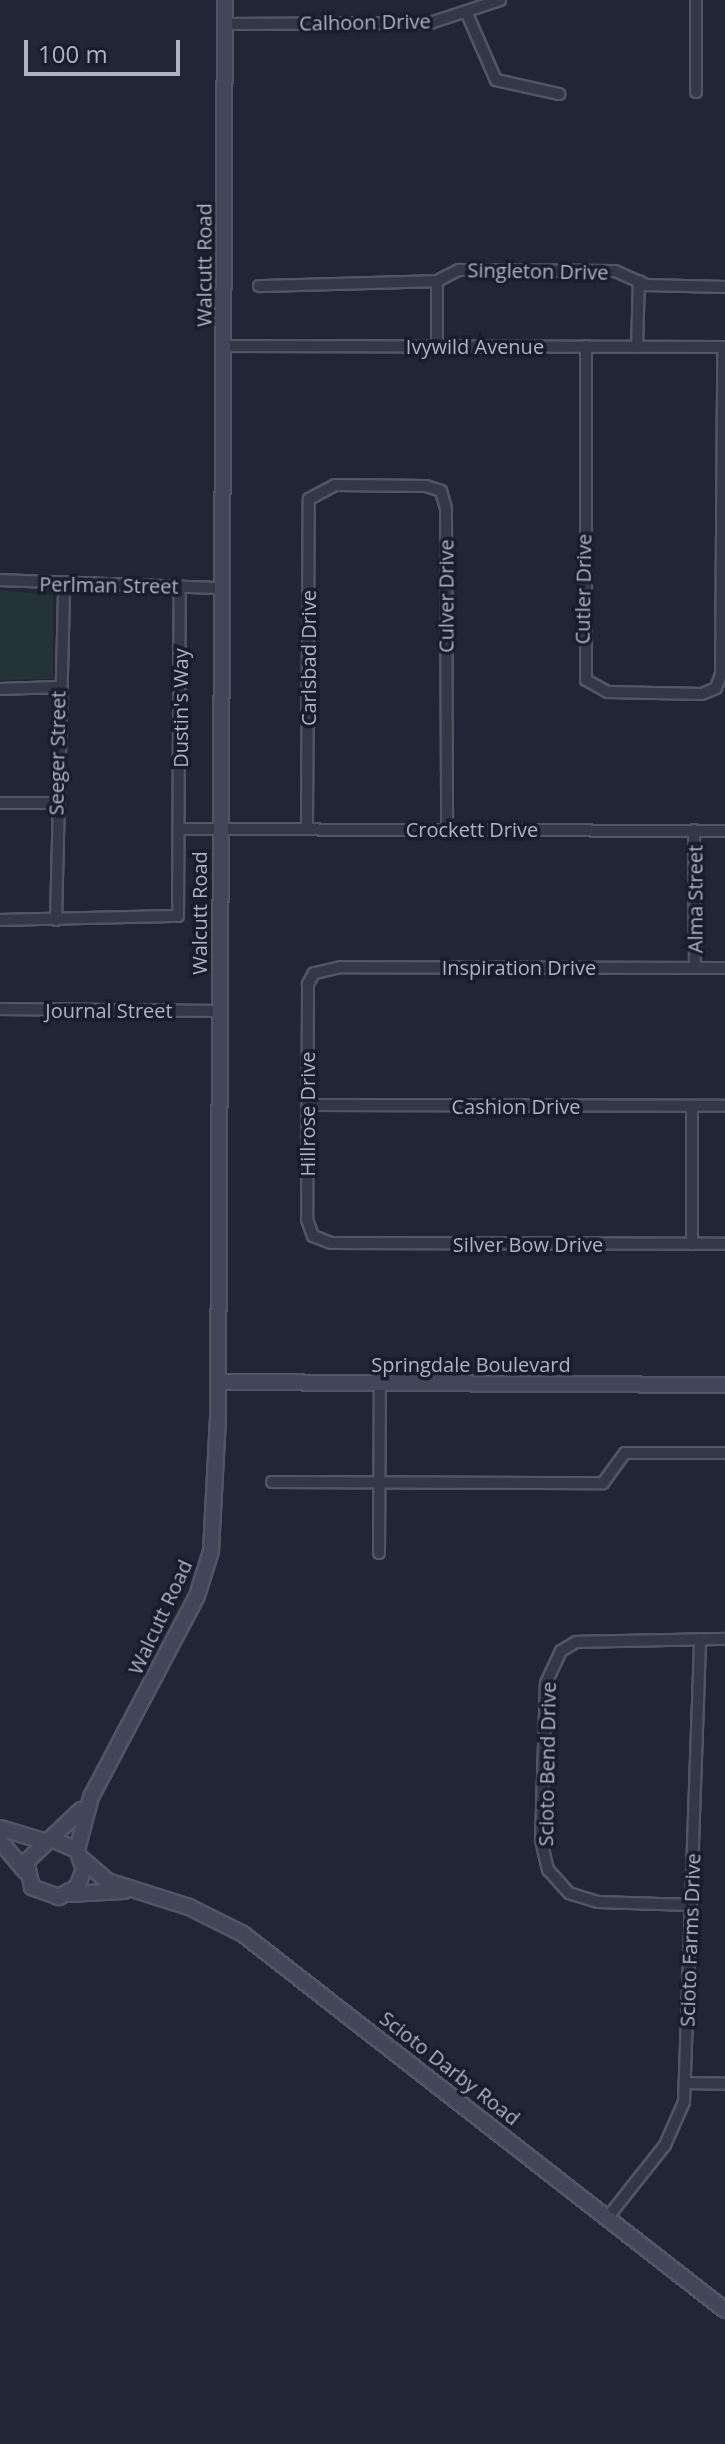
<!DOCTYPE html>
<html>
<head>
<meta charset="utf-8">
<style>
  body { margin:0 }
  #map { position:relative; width:725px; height:2444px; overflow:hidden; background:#202636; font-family:"Open Sans",sans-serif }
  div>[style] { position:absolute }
  .green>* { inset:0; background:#233338 }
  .roads { filter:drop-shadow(2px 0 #515564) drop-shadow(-2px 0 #515564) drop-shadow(0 2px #515564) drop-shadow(0 -2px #515564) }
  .street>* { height:10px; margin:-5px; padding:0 5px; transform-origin:5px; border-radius:5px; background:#343846 }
  .secondary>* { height:14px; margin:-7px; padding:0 7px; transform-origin:7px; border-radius:7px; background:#424659 }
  span { translate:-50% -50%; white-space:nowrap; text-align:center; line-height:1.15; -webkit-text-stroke:7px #191d2b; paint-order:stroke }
  .street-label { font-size:20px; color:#aeb2c3 }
  .scale { position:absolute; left:24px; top:40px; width:156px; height:36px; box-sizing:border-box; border:4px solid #aeb2c3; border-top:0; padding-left:10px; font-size:24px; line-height:28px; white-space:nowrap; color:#aeb2c3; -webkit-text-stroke:6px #191d2b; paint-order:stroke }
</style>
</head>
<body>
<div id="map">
  <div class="green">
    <i style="clip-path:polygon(0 590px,53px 595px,53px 679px,0 680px)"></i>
  </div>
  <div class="roads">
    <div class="street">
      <i style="left:696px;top:0;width:92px;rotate:90deg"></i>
      <i style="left:468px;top:16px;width:70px;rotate:66.4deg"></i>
      <i style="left:496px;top:80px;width:65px;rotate:12.5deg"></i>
      <i style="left:225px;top:24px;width:205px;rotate:-0.3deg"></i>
      <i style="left:430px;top:23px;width:74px;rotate:-18.2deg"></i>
      <i style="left:259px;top:286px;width:178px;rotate:-1.6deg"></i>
      <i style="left:224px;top:346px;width:501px;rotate:0.11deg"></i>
      <i style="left:437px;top:346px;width:65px;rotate:-90deg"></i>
      <i style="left:437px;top:281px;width:25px;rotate:-27deg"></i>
      <i style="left:459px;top:270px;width:156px;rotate:0.4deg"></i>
      <i style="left:615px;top:271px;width:35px;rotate:24deg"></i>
      <i style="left:647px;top:285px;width:78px;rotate:1.5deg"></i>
      <i style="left:586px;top:346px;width:334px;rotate:90deg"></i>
      <i style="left:586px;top:680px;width:25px;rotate:29deg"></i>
      <i style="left:608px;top:692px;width:94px;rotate:1.2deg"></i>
      <i style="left:702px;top:694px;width:15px;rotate:-23deg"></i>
      <i style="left:716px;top:688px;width:15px;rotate:-70deg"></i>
      <i style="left:721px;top:674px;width:327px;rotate:-89.6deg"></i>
      <i style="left:637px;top:347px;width:66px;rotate:-88.3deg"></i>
      <i style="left:0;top:580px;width:219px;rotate:2.1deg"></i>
      <i style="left:0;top:689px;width:58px;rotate:-2deg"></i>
      <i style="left:0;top:803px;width:57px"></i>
      <i style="left:307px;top:828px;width:329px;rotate:-89.7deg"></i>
      <i style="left:309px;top:499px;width:30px;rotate:-28deg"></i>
      <i style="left:335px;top:485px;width:91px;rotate:0.6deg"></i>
      <i style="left:426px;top:486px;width:16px;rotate:18deg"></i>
      <i style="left:441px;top:491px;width:19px;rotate:74deg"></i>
      <i style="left:446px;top:509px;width:320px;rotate:89.8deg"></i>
      <i style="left:179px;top:829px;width:546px;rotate:0.21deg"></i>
      <i style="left:694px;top:830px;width:138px;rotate:89.6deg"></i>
      <i style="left:0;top:920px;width:178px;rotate:-1.3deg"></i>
      <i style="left:178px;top:916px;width:329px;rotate:-89.7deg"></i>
      <i style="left:56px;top:920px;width:334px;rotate:-88.6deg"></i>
      <i style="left:725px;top:968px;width:384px;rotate:-179.9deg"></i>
      <i style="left:341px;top:967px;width:28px;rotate:167deg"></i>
      <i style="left:314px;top:973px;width:13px;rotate:119deg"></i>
      <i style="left:308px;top:984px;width:235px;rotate:90.2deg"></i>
      <i style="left:307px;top:1219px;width:18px;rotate:71deg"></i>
      <i style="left:313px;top:1236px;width:19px;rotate:21deg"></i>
      <i style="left:331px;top:1243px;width:394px;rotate:0.1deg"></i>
      <i style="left:0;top:1009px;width:218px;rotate:0.5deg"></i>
      <i style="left:308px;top:1105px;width:417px;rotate:0.1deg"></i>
      <i style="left:692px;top:1244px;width:138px;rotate:-90deg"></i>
      <i style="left:272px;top:1482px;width:331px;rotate:0.2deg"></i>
      <i style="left:603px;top:1483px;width:37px;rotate:-54deg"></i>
      <i style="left:625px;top:1453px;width:100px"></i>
      <i style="left:379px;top:1553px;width:169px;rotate:-89.7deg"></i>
      <i style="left:691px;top:1905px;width:93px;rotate:-178.2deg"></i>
      <i style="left:598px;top:1902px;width:30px;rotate:-163deg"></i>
      <i style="left:569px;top:1893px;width:31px;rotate:-132deg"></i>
      <i style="left:548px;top:1870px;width:31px;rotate:-103deg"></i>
      <i style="left:541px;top:1840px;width:157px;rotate:-88.2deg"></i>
      <i style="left:546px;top:1683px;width:35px;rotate:-65deg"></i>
      <i style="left:561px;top:1651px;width:17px;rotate:-31deg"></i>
      <i style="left:576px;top:1642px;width:149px;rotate:-1.2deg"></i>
      <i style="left:686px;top:2083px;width:39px;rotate:1deg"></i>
      <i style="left:608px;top:2217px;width:92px;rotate:-51.6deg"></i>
      <i style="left:665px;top:2145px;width:47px;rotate:-66.2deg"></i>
      <i style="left:684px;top:2102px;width:463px;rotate:-88deg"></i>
    </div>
    <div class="secondary">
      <i style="left:218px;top:1382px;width:507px;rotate:0.34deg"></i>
      <i style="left:0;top:1828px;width:45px;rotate:16.8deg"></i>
      <i style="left:52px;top:1839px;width:27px;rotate:24deg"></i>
      <i style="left:77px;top:1850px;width:20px;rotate:70deg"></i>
      <i style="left:84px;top:1869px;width:19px;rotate:111deg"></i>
      <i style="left:77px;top:1887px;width:21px;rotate:151deg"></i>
      <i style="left:59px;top:1897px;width:29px;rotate:-160deg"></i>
      <i style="left:32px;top:1887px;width:26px;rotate:-103deg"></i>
      <i style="left:26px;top:1862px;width:76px;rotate:-43.4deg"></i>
      <i style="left:0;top:1841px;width:39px;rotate:50deg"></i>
      <i style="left:77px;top:1850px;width:55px;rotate:-75.2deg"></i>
      <i style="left:91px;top:1797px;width:227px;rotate:-62.2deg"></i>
      <i style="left:197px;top:1596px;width:47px;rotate:-72.7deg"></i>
      <i style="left:211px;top:1551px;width:134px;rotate:-87deg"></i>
      <i style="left:218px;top:1417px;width:1417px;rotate:-89.72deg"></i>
      <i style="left:82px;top:1859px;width:33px;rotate:41deg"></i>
      <i style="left:107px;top:1881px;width:86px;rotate:17.6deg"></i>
      <i style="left:189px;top:1907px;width:60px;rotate:26.6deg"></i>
      <i style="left:243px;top:1934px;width:611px;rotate:37.96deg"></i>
      <i style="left:69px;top:1894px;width:55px;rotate:-3.1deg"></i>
    </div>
  </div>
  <div class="street-label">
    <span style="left:365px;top:22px;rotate:-1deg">Calhoon Drive</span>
    <span style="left:204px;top:265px;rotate:-90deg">Walcutt Road</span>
    <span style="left:538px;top:271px;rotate:1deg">Singleton Drive</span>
    <span style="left:475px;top:346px">Ivywild Avenue</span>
    <span style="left:109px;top:585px;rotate:1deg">Perlman Street</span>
    <span style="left:583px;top:589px;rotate:-89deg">Cutler Drive</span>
    <span style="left:446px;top:596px;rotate:-90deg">Culver Drive</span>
    <span style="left:308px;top:658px;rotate:-90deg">Carlsbad Drive</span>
    <span style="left:180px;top:708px;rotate:-90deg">Dustin's Way</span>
    <span style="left:57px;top:753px;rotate:-89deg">Seeger Street</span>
    <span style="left:472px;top:829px">Crockett Drive</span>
    <span style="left:695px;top:899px;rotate:-90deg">Alma Street</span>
    <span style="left:199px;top:913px;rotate:-90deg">Walcutt Road</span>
    <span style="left:519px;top:967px">Inspiration Drive</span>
    <span style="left:109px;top:1010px">Journal Street</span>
    <span style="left:516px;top:1106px">Cashion Drive</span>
    <span style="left:307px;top:1114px;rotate:-90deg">Hillrose Drive</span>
    <span style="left:528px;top:1244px">Silver Bow Drive</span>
    <span style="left:471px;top:1364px">Springdale Boulevard</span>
    <span style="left:160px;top:1617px;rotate:-65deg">Walcutt Road</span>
    <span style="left:547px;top:1764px;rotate:-89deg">Scioto Bend Drive</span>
    <span style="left:690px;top:1940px;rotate:-88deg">Scioto Farms Drive</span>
    <span style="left:450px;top:2068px;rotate:38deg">Scioto Darby Road</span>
  </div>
  <div class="scale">100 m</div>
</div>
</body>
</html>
